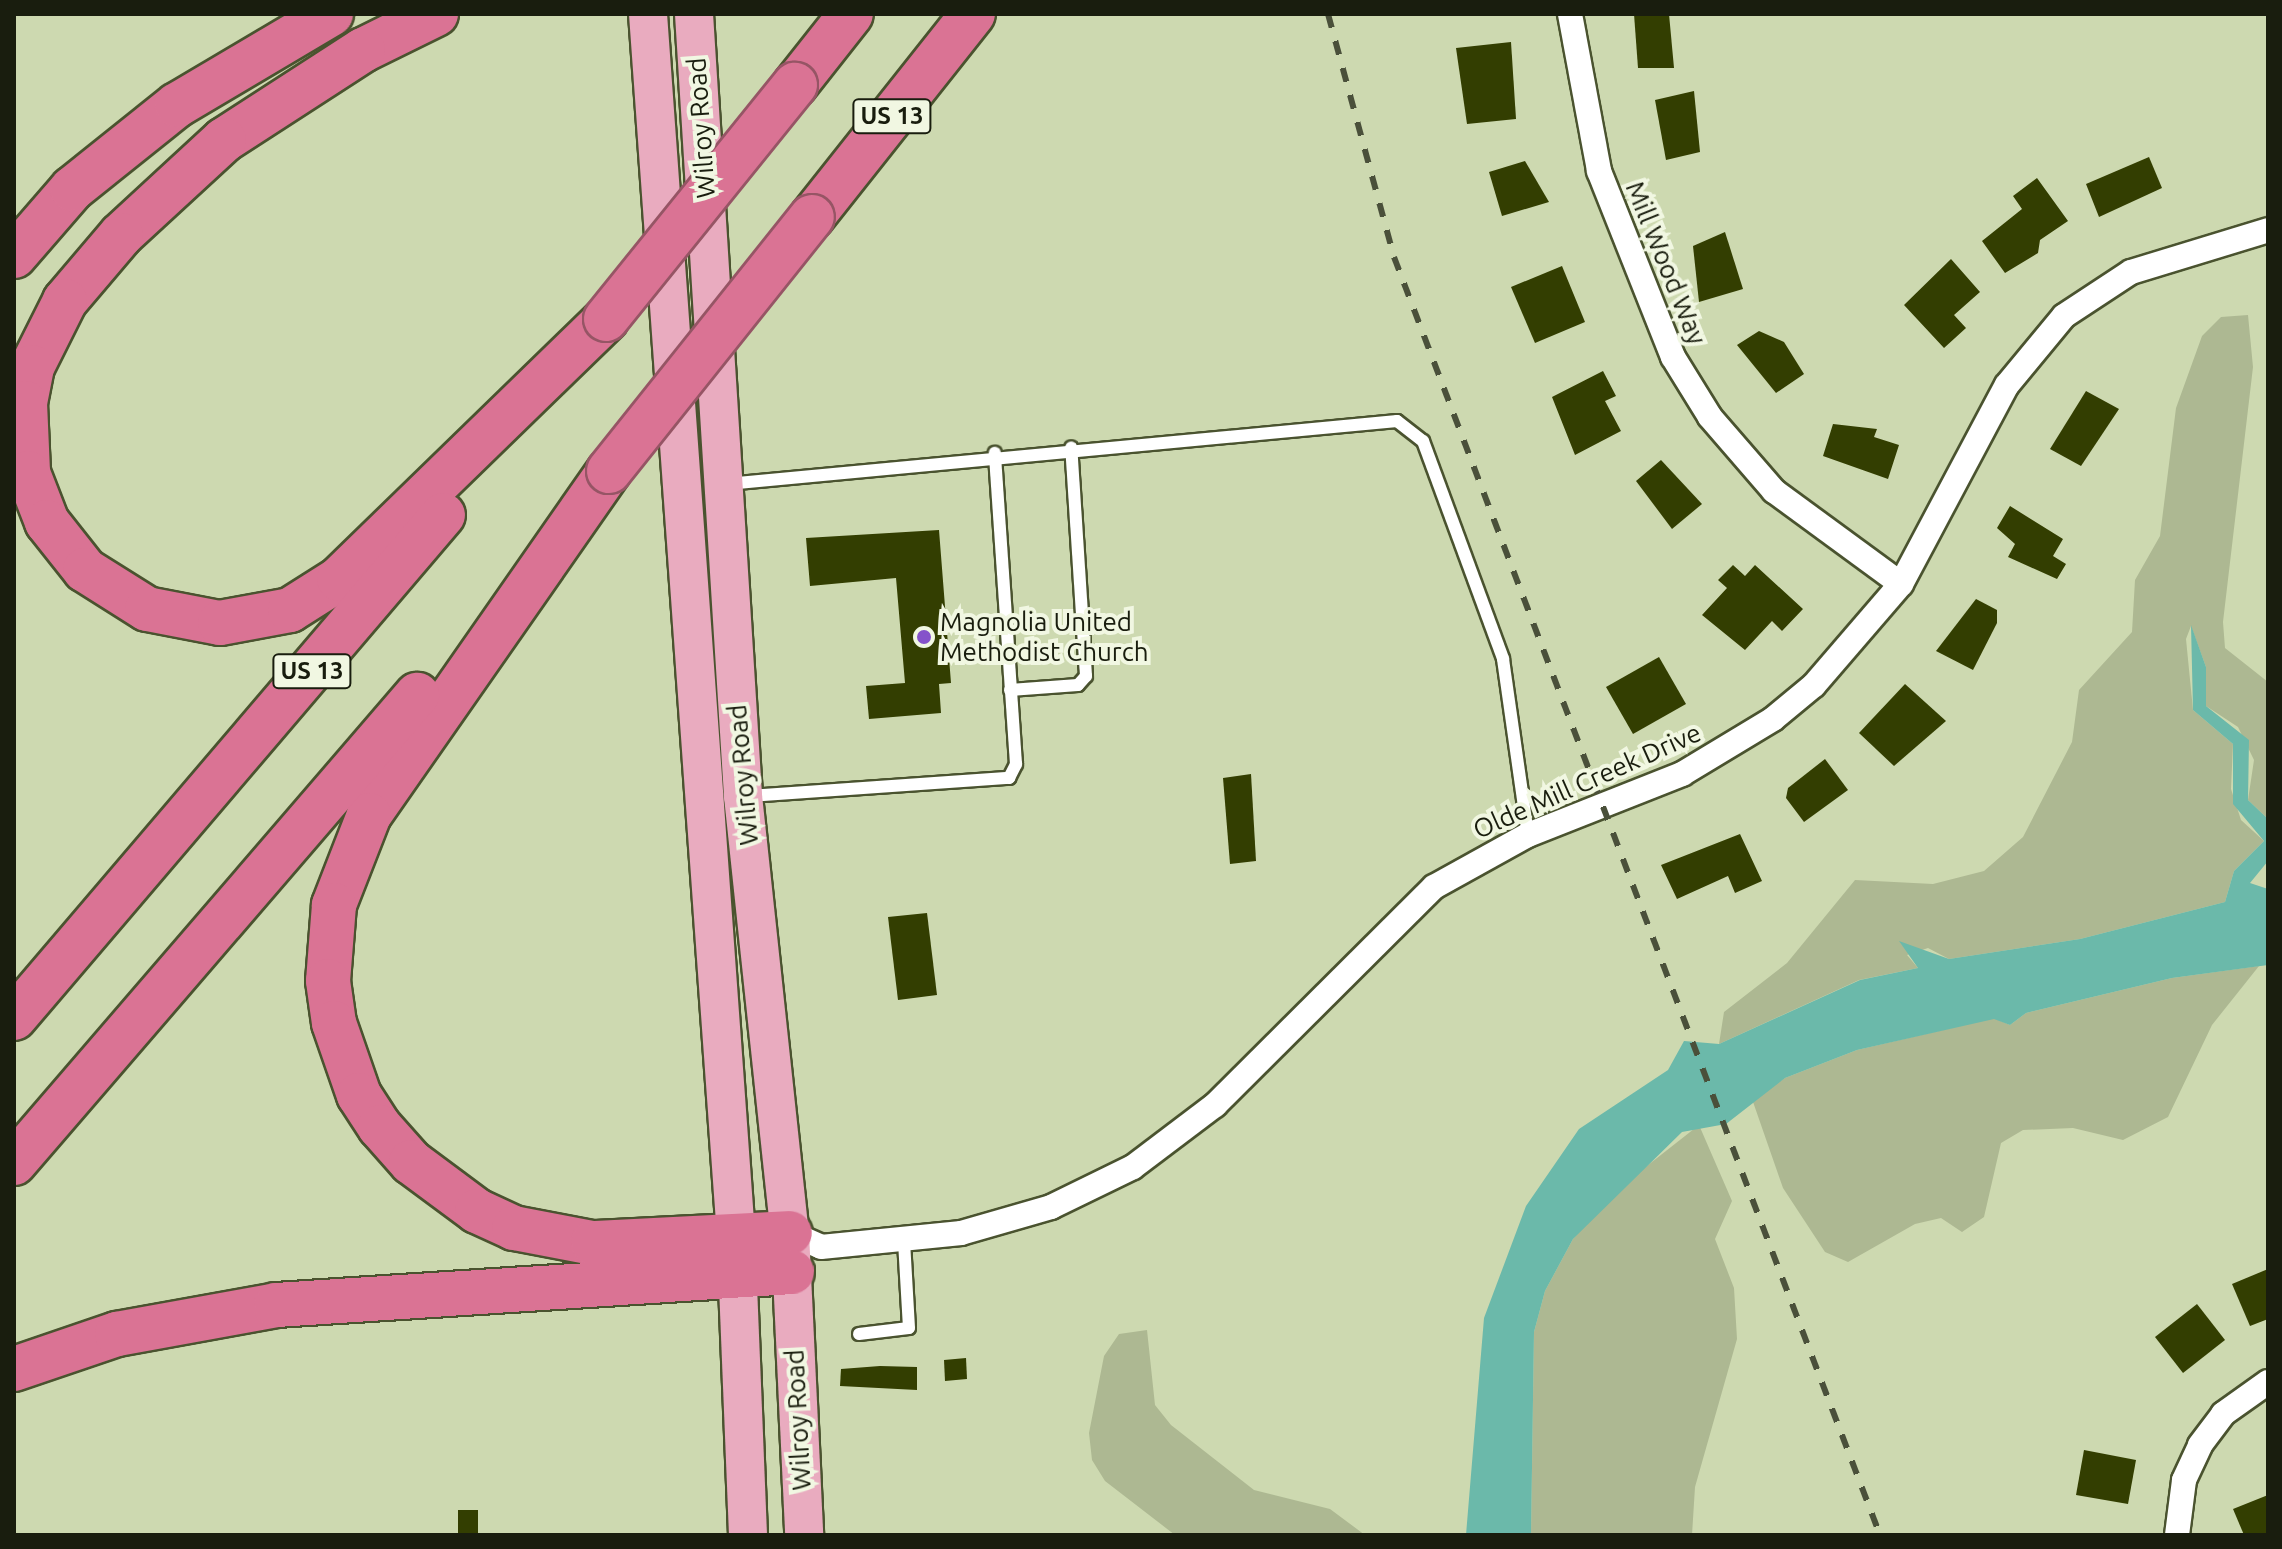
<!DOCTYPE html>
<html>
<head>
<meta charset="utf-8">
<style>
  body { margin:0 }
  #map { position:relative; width:2282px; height:1549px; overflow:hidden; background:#cdd9b0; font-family:Ubuntu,sans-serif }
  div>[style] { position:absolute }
  .green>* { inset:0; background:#adb892 }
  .water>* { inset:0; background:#6bb9aa }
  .building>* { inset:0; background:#333e01 }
  .roads { filter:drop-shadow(2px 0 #4a532f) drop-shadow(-2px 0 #4a532f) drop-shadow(0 2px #4a532f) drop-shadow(0 -2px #4a532f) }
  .service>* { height:12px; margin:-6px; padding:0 6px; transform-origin:6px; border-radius:6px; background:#fff }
  .minor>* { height:24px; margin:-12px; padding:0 12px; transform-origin:12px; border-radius:12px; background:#fff }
  .primary>* { height:38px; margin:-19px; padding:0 19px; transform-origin:19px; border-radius:19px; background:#e9abbf }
  .motorway>* { height:44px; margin:-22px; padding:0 22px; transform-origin:22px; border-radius:22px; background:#da7394 }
  .rail>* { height:6px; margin-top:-3px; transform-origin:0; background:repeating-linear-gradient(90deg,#4a503a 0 14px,transparent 0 28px) }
  .bridges { filter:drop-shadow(2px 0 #965565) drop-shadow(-2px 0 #965565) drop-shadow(0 2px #965565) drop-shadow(0 -2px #965565) }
  .motorway-bridge>* { height:44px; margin:-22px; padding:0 22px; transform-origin:22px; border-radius:22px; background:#da7394 }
  .dots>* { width:22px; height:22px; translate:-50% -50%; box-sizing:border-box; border:4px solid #f1f7e2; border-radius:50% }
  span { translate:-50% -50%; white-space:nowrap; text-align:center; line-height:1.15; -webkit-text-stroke:8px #f1f7e2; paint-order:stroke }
  .shield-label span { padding:2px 6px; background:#f1f7e2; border:2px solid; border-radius:6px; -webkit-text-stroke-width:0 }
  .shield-label { font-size:24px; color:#191d0e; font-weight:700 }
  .street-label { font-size:26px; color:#191d0e }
  .poi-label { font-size:26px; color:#191d0e }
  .left { translate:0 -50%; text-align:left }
  .frame { position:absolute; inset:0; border:16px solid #191d0e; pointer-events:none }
</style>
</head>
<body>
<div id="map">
  <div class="green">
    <i style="clip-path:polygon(2248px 315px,2253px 367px,2223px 622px,2225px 648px,2268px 682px,2268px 819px,2248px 800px,2254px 760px,2238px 727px,2206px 706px,2206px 667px,2191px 626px,2186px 639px,2193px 710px,2233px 744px,2231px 789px,2241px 820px,2264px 841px,2234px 871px,2225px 902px,2080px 939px,1949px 959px,1928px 948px,1907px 955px,1918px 968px,1859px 980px,1719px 1044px,1724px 1012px,1787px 963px,1855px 880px,1933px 884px,1984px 871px,2023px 837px,2072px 742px,2079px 690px,2132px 632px,2135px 580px,2160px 536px,2176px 408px,2202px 336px,2221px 317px)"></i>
    <i style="clip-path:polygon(2259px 966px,2212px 1025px,2168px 1117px,2123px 1140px,2073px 1128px,2023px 1130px,2001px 1143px,1984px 1217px,1962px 1232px,1941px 1218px,1915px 1224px,1848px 1262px,1825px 1252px,1783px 1188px,1752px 1099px,1785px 1078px,1857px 1050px,1994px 1018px,2010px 1025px,2026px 1013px,2172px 978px)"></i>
    <i style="clip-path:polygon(1699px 1125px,1732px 1201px,1715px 1239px,1734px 1288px,1737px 1339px,1695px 1487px,1692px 1535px,1531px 1535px,1534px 1332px,1545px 1291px,1573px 1239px,1615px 1191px)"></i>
    <i style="clip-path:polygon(1147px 1330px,1155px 1405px,1171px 1425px,1254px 1490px,1330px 1509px,1365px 1535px,1175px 1535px,1105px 1481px,1092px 1460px,1089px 1433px,1104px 1356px,1119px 1334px)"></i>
  </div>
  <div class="water">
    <i style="clip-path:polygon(2191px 625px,2206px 667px,2206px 706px,2249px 740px,2248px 800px,2268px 819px,2268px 861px,2250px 883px,2268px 889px,2268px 965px,2172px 978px,2026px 1013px,2010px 1025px,1994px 1019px,1857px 1050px,1785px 1078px,1726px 1124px,1682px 1132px,1573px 1239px,1545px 1291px,1534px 1332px,1531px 1535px,1466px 1535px,1484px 1318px,1526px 1206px,1579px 1129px,1668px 1070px,1684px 1041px,1719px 1044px,1860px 980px,1918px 968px,1899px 941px,1949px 959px,2080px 939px,2225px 902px,2234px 871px,2264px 841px,2233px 804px,2233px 744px,2193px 710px)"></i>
  </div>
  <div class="building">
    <i style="clip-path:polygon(1634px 14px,1669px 14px,1674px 68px,1638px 68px)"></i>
    <i style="clip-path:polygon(1511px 42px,1516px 119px,1467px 124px,1456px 48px)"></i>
    <i style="clip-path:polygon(1694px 91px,1700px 152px,1666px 160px,1655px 100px)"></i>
    <i style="clip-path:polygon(2149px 157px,2162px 188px,2099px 217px,2086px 184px)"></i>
    <i style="clip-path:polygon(1525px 161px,1549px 202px,1502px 216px,1489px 172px)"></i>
    <i style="clip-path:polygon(2037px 178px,2068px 221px,2040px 240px,2038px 253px,2005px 273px,1982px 241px,2022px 209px,2013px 196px)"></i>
    <i style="clip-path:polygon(1725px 232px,1743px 289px,1699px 302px,1693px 246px)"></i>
    <i style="clip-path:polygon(1951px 259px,1980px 292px,1954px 315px,1966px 328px,1944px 348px,1904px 305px)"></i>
    <i style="clip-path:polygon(1562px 266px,1585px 322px,1535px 343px,1511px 287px)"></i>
    <i style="clip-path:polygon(1759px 331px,1784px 342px,1804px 374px,1776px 393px,1737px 345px)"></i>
    <i style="clip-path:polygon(1603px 371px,1616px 396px,1605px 401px,1621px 431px,1575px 455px,1552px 397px)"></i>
    <i style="clip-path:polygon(2086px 391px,2119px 409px,2081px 466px,2050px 449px)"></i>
    <i style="clip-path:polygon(1833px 424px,1877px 429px,1874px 437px,1899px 445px,1888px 479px,1823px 456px)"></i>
    <i style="clip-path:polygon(1661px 460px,1702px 504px,1672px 529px,1636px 481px)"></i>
    <i style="clip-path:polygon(2010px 506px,2063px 539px,2053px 556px,2066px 564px,2057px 579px,2008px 557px,2015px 544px,1997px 528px)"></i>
    <i style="clip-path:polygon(939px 530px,951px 683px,939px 684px,941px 713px,869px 719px,866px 686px,905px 683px,896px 578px,810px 586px,806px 538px)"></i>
    <i style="clip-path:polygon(1733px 565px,1745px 576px,1755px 565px,1803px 609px,1782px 631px,1772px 621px,1745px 650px,1702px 615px,1727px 588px,1718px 580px)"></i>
    <i style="clip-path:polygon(1976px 599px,1997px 610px,1997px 623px,1973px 670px,1936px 651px)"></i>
    <i style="clip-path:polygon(1659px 657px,1686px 704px,1633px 734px,1606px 687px)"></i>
    <i style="clip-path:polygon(1905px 684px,1946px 721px,1894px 766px,1859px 733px)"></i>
    <i style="clip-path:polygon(1825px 759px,1848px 790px,1804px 822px,1786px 798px,1788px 788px)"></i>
    <i style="clip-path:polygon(1251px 774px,1256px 861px,1230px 864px,1223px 778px)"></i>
    <i style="clip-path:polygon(1740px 834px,1762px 881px,1735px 893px,1728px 876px,1677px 899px,1661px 865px)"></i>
    <i style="clip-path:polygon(927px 913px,937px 995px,898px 1000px,888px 917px)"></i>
    <i style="clip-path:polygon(2268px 1269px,2268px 1319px,2250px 1326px,2232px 1284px)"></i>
    <i style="clip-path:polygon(2197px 1304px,2225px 1340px,2183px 1373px,2155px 1337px)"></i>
    <i style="clip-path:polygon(966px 1358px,967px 1379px,945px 1381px,944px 1360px)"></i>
    <i style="clip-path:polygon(880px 1366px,917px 1367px,917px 1390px,840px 1386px,841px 1369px)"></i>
    <i style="clip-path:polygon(2084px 1450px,2136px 1460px,2128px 1504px,2076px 1495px)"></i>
    <i style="clip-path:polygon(2268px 1495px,2268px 1535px,2244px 1535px,2233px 1509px)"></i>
    <i style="clip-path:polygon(458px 1510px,478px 1510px,478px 1535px,458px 1535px)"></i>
  </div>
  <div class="roads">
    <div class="service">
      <i style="left:727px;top:484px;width:673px;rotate:-5.37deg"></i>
      <i style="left:1397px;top:421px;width:33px;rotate:38deg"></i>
      <i style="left:1423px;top:441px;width:232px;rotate:69.8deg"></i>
      <i style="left:1503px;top:659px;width:178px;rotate:81.9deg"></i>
      <i style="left:1010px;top:690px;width:68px;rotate:-4.2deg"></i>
      <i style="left:1078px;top:685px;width:12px;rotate:-48deg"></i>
      <i style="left:1086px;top:676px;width:229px;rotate:-93.7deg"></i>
      <i style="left:749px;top:796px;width:261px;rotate:-4deg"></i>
      <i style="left:1009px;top:778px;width:16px;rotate:-63deg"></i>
      <i style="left:1016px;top:764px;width:312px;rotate:-93.9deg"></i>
      <i style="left:859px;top:1334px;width:50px;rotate:-6.8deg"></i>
      <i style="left:909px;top:1328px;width:87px;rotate:-93.3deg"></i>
    </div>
    <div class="minor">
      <i style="left:1570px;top:14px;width:160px;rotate:79.5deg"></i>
      <i style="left:1599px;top:171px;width:200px;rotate:68.3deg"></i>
      <i style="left:1673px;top:357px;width:70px;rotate:58.3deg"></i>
      <i style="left:1710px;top:417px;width:98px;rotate:49.1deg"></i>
      <i style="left:1774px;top:491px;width:157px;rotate:36.2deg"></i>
      <i style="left:790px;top:1233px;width:34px;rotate:24deg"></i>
      <i style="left:821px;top:1247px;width:141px;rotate:-5.7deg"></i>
      <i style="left:961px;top:1233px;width:94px;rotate:-16.1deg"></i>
      <i style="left:1051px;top:1207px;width:91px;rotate:-26deg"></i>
      <i style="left:1133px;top:1167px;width:103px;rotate:-37.1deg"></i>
      <i style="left:1215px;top:1105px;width:309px;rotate:-44.9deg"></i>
      <i style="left:1434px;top:887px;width:107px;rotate:-29deg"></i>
      <i style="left:1528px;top:835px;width:166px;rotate:-21.6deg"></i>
      <i style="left:1682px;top:774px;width:106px;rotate:-31.1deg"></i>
      <i style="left:1773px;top:719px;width:53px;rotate:-39.7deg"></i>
      <i style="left:1814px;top:685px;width:133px;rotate:-49.3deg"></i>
      <i style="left:1901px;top:584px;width:225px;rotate:-62deg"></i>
      <i style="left:2007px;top:385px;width:89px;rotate:-50.4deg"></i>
      <i style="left:2064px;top:316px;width:80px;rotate:-33.3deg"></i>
      <i style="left:2131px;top:272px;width:143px;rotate:-17deg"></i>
      <i style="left:2177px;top:1535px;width:55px;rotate:-82.7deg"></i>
      <i style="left:2184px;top:1480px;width:38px;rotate:-65deg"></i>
      <i style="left:2200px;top:1445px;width:39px;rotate:-53deg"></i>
      <i style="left:2223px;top:1414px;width:55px;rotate:-35.4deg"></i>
    </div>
    <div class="primary">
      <i style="left:648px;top:14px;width:1225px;rotate:85.88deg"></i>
      <i style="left:736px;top:1236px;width:299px;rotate:87.7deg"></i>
      <i style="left:694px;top:14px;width:784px;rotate:86.41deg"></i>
      <i style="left:743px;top:796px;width:440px;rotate:83.9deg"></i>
      <i style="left:790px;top:1233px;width:302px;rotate:87.3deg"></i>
    </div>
    <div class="motorway">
      <i style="left:436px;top:14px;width:81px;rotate:153.7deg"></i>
      <i style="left:363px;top:50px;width:166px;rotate:147.1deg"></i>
      <i style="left:224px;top:140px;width:140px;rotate:137.3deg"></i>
      <i style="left:121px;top:235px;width:87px;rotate:130.3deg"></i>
      <i style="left:65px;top:301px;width:74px;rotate:116.6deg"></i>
      <i style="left:32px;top:367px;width:37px;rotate:101deg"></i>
      <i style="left:25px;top:403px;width:70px;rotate:87.5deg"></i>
      <i style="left:28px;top:473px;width:53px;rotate:68.8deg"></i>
      <i style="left:47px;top:522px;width:61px;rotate:51.6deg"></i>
      <i style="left:85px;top:570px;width:73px;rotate:32.2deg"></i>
      <i style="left:147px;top:609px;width:74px;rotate:10.9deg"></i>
      <i style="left:220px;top:623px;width:71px;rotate:-10.5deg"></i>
      <i style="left:290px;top:610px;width:58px;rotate:-32.3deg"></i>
      <i style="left:339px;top:579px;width:373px;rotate:-44.2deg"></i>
      <i style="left:795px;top:85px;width:90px;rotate:-51.7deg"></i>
      <i style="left:812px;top:217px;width:259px;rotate:-51.6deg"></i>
      <i style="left:14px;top:256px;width:89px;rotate:-49.1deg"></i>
      <i style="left:72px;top:189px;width:134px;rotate:-38.7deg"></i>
      <i style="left:177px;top:105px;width:179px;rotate:-30.6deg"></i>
      <i style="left:609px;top:471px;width:419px;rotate:124.9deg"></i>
      <i style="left:369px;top:815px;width:97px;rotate:111.3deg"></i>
      <i style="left:334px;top:905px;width:76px;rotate:94.5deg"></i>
      <i style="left:328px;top:981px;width:42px;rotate:81.9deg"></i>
      <i style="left:334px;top:1023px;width:76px;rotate:70.9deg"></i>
      <i style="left:359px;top:1095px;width:38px;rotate:57deg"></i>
      <i style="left:380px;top:1127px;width:47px;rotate:48.5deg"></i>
      <i style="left:411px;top:1162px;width:82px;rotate:36.6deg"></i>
      <i style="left:477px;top:1211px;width:41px;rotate:24.7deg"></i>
      <i style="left:514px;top:1228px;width:80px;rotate:10.8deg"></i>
      <i style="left:593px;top:1243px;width:197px;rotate:-2.9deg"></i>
      <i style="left:14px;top:1018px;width:661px;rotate:-49.54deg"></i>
      <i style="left:14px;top:1163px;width:618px;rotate:-49.27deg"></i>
      <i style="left:14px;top:1369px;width:109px;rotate:-18.8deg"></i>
      <i style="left:117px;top:1334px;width:162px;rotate:-10.3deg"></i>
      <i style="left:276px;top:1305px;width:517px;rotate:-3.66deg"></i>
    </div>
  </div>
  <div class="rail">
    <i style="left:1328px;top:14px;width:252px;rotate:74.8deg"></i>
    <i style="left:1394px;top:257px;width:1367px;rotate:69.18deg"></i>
  </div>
  <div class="bridges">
    <div class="motorway-bridge">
      <i style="left:606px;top:319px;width:301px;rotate:-51.1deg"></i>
      <i style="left:609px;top:471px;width:325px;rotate:-51.4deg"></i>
    </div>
  </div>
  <div class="dots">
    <i style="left:924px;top:637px;background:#8552ca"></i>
  </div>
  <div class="shield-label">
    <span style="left:892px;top:116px">US 13</span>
    <span style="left:312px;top:671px">US 13</span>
  </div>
  <div class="street-label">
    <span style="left:701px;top:128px;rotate:-94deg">Wilroy Road</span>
    <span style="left:1666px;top:263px;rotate:68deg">Mill Wood Way</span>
    <span style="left:743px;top:775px;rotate:-95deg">Wilroy Road</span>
    <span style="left:1587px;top:781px;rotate:-24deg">Olde Mill Creek Drive</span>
    <span style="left:798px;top:1420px;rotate:-93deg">Wilroy Road</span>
  </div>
  <div class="poi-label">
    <span class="left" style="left:940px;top:637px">Magnolia United<br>Methodist Church</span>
  </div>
  <div class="frame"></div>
</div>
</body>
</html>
